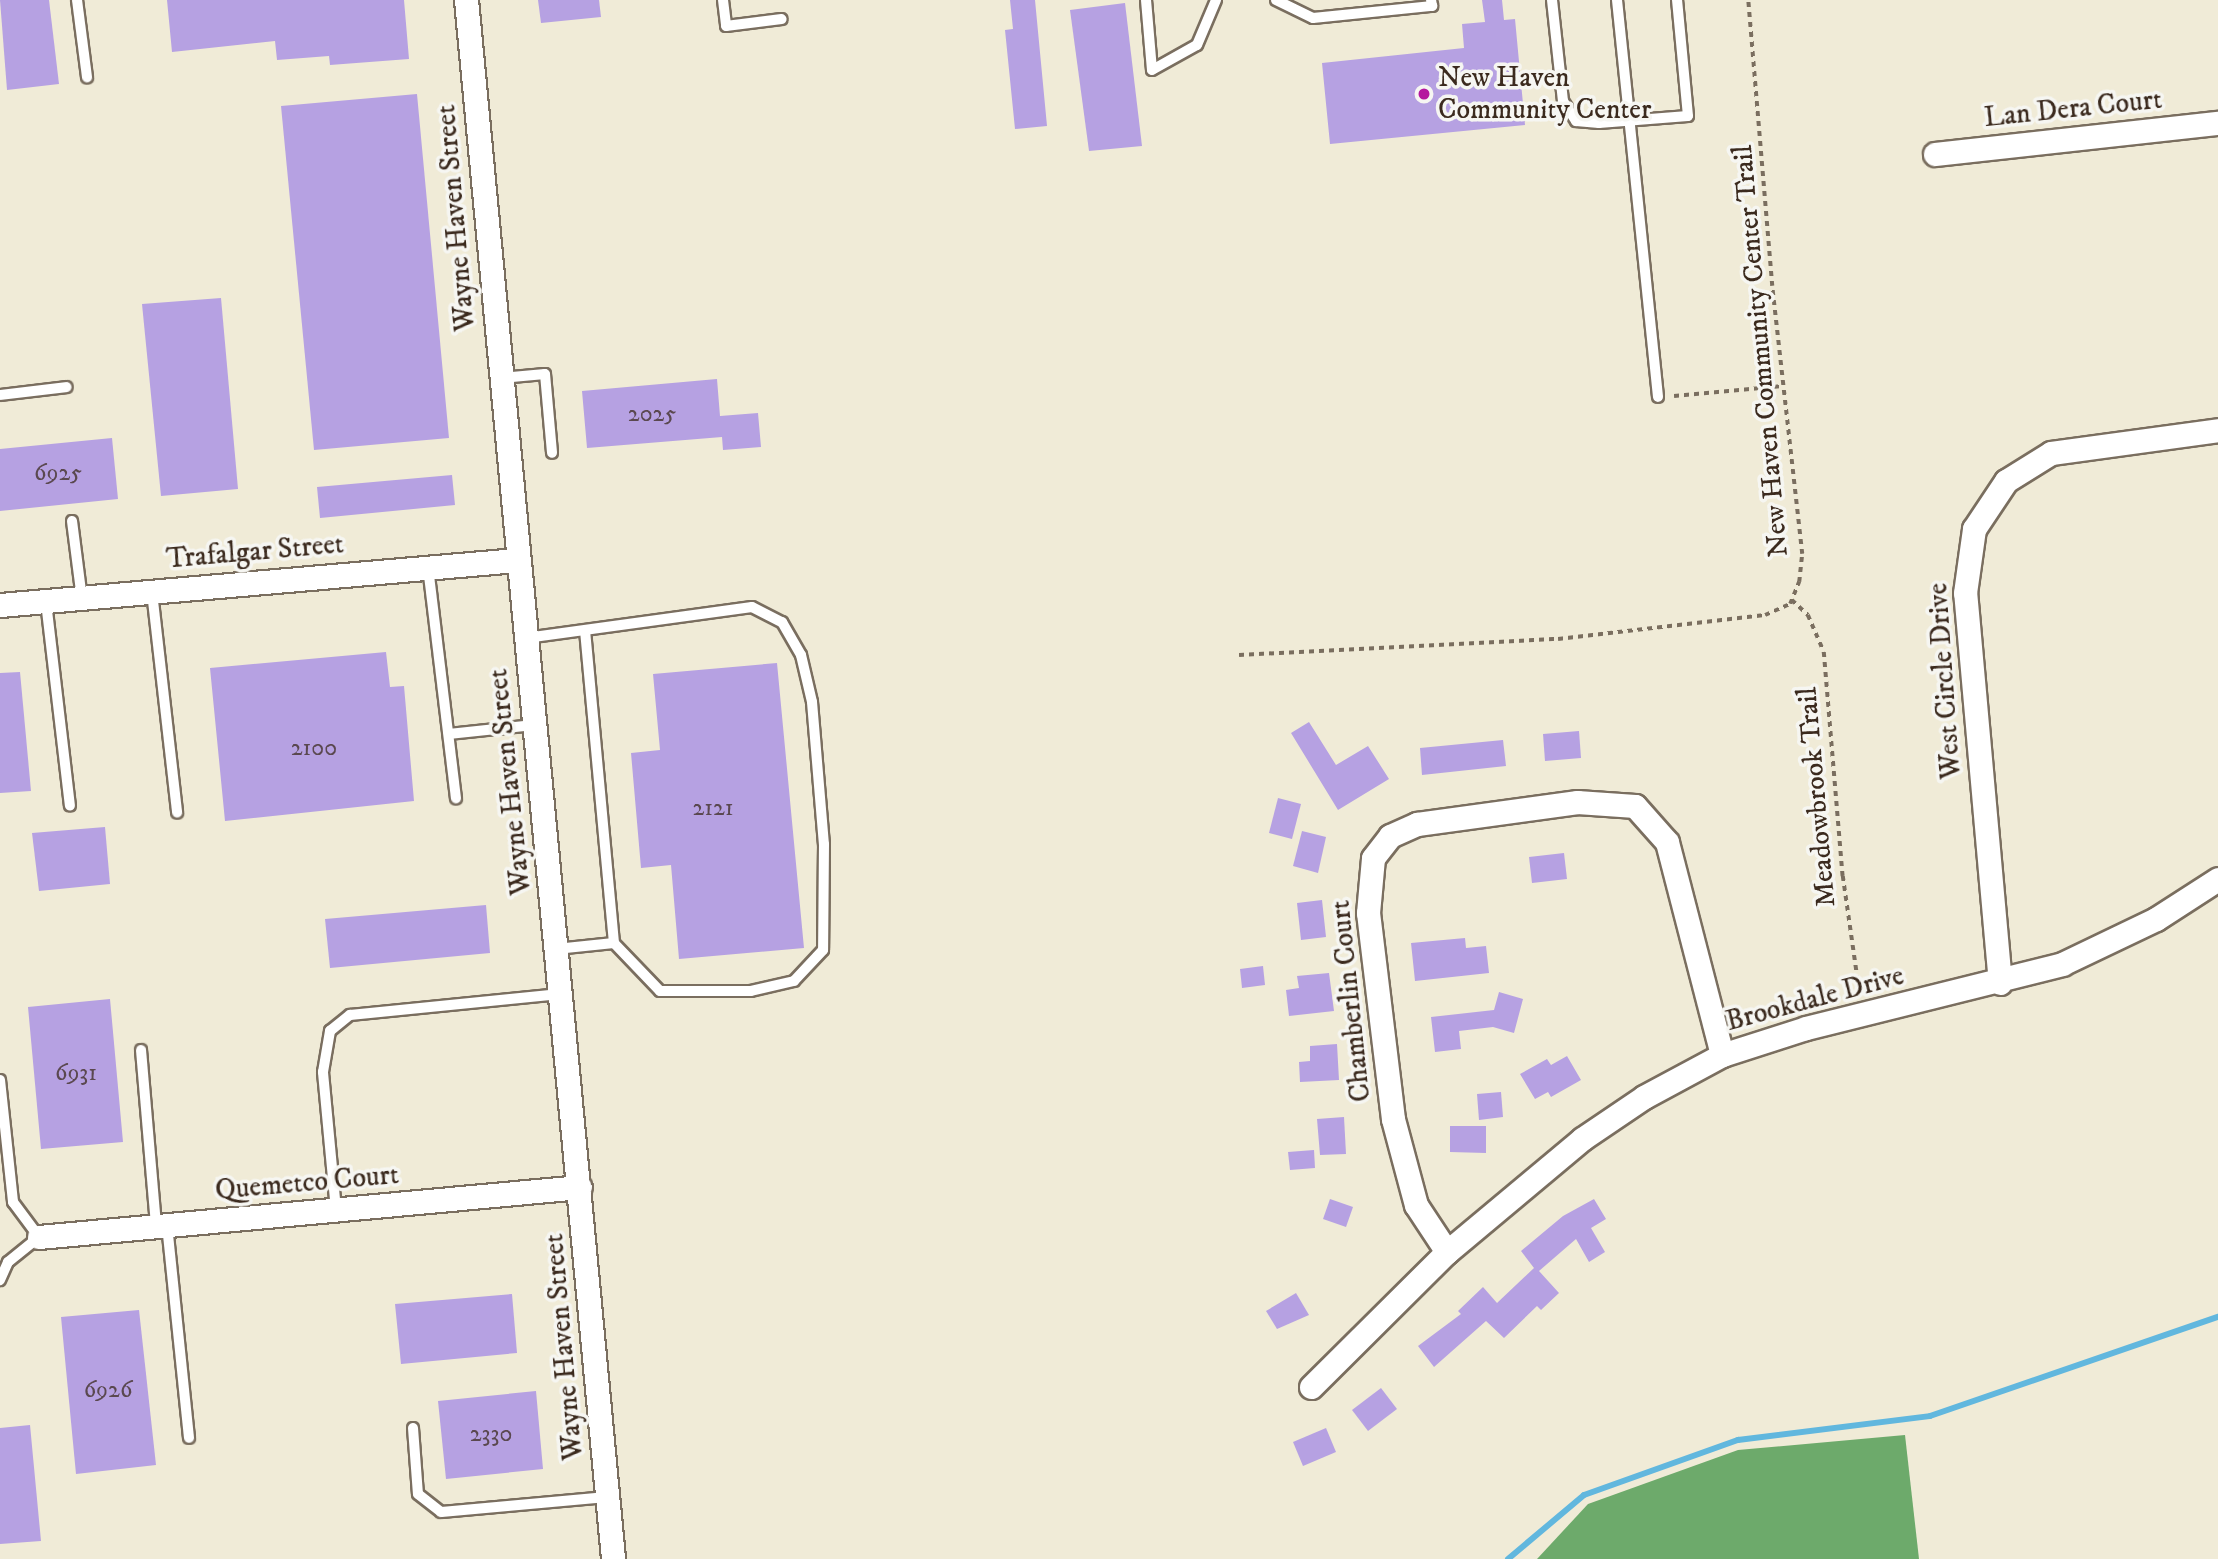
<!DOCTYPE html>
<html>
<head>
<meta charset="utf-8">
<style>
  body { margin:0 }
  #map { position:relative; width:2218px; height:1559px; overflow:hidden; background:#f0ebd7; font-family:"IM FELL DW Pica",serif }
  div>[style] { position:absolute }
  .forest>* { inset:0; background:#6daa6b }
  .stream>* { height:6px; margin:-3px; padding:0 3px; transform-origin:3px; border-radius:3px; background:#61b7de }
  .building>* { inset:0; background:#b6a1e2 }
  .path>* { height:3.5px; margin-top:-1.75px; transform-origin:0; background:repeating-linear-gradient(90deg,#7a6e5f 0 5px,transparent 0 10px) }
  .roads { filter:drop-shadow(2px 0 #7a6e5f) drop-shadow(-2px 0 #7a6e5f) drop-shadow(0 2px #7a6e5f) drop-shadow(0 -2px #7a6e5f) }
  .service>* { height:10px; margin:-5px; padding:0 5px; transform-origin:5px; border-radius:5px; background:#fff }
  .minor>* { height:23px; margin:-11.5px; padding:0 11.5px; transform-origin:11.5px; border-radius:11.5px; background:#fff }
  .dots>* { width:19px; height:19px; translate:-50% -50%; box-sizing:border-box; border:4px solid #f6f6f2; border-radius:50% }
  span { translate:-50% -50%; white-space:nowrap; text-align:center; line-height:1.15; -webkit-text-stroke:7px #f6f6f2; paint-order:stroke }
  .number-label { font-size:24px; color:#5a484f }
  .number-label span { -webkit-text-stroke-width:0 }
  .poi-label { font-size:28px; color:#3b2a1e }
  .left { translate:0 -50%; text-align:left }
  .street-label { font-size:28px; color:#3b2a1e }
</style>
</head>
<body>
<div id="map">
  <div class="forest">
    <i style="clip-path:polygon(1905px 1435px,1919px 1559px,1537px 1559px,1588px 1504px,1738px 1450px)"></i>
  </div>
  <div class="stream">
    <i style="left:1508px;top:1559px;width:99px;rotate:-40.1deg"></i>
    <i style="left:1584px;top:1495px;width:164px;rotate:-19.7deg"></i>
    <i style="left:1738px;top:1440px;width:193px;rotate:-7.1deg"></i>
    <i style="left:1930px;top:1416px;width:305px;rotate:-19deg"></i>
  </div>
  <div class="building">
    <i style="clip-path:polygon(0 0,49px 0,59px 84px,7px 90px)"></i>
    <i style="clip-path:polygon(167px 0,404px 0,409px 59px,330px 65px,329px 56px,277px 60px,275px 41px,172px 52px)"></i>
    <i style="clip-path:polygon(538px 0,599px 0,601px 17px,541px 23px)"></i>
    <i style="clip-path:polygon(1010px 0,1035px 0,1047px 126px,1015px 129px,1005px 30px,1013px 29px)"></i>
    <i style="clip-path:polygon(1482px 0,1502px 0,1504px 20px,1515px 19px,1525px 125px,1330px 144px,1322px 63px,1464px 48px,1462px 24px,1485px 22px)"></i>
    <i style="clip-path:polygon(1125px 3px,1142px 146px,1089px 151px,1070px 10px)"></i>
    <i style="clip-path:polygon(417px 94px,449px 438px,314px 450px,281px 106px)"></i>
    <i style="clip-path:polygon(221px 298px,238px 489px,161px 496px,142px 304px)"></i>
    <i style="clip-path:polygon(717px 379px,720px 416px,758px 413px,761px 447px,723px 450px,722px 437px,587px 448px,582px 391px)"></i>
    <i style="clip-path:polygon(112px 438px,118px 499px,0 511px,0 449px)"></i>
    <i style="clip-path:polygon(452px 475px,455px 505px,320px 518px,317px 487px)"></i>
    <i style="clip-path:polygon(386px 652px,390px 687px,404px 686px,414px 801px,225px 821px,210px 668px)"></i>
    <i style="clip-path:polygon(777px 663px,804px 948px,679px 959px,671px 865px,641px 868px,631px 753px,660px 750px,653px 674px)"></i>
    <i style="clip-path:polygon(20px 672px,31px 791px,0 793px,0 673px)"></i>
    <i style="clip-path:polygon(1309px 722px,1336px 765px,1368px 746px,1389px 779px,1338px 810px,1291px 733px)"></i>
    <i style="clip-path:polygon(1579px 731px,1581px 758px,1545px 761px,1543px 734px)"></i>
    <i style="clip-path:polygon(1503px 740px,1506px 766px,1422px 775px,1420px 748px)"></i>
    <i style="clip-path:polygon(1278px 798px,1301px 804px,1292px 839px,1269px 833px)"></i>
    <i style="clip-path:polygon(105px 827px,110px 884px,39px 891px,32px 833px)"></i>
    <i style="clip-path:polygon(1302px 831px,1326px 837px,1318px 873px,1293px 866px)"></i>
    <i style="clip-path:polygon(1564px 853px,1567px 879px,1532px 883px,1529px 857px)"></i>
    <i style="clip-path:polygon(1322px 900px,1326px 937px,1301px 940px,1297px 903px)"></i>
    <i style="clip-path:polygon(486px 905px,490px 953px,330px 968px,325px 919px)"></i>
    <i style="clip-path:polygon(1465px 938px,1466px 948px,1486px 946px,1489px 973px,1415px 981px,1411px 943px)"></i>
    <i style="clip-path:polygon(1263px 966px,1265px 985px,1242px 988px,1240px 969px)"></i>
    <i style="clip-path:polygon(1329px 973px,1334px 1011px,1289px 1016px,1286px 990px,1299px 988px,1297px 976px)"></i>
    <i style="clip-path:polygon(1499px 992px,1523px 999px,1514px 1033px,1493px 1027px,1459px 1031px,1461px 1049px,1435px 1052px,1431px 1017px,1494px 1010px)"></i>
    <i style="clip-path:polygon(110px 999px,123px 1142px,41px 1149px,28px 1007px)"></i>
    <i style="clip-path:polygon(1337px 1044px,1339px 1080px,1300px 1082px,1299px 1062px,1310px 1061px,1310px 1046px)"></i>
    <i style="clip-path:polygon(1567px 1056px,1581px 1080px,1551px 1097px,1548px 1092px,1535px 1099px,1520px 1074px,1547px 1059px,1551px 1065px)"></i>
    <i style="clip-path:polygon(1501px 1092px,1503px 1117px,1479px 1120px,1477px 1094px)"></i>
    <i style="clip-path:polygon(1344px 1117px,1346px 1154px,1320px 1155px,1317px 1119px)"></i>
    <i style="clip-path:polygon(1450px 1126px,1486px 1126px,1486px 1153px,1450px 1152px)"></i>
    <i style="clip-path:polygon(1314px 1150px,1315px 1168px,1290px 1170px,1288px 1152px)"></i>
    <i style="clip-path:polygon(1330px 1199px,1353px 1207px,1346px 1227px,1323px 1219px)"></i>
    <i style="clip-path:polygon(1594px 1199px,1606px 1219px,1591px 1228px,1605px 1252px,1589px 1262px,1576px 1239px,1539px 1271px,1559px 1293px,1541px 1310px,1537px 1306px,1504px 1338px,1486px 1321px,1434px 1367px,1418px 1346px,1461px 1314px,1458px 1311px,1483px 1287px,1497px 1303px,1534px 1268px,1521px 1251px,1563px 1216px)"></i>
    <i style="clip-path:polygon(1296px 1293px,1309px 1315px,1277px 1329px,1266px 1311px)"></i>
    <i style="clip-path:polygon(512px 1294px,517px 1353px,401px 1364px,395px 1304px)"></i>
    <i style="clip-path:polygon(139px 1310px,156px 1465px,76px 1474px,61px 1317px)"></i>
    <i style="clip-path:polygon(1381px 1388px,1397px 1409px,1368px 1431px,1352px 1410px)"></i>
    <i style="clip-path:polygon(536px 1391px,543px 1469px,446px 1479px,438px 1401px)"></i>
    <i style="clip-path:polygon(30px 1425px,41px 1541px,0 1544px,0 1428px)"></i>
    <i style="clip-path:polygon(1326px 1428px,1336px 1452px,1303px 1466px,1293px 1442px)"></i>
  </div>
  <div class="path">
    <i style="left:1674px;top:396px;width:109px;rotate:-5.2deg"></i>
    <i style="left:1792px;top:600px;width:22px;rotate:43deg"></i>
    <i style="left:1808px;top:615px;width:40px;rotate:66.6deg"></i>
    <i style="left:1824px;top:652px;width:225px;rotate:85.2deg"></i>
    <i style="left:1843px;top:876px;width:120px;rotate:81.9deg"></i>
    <i style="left:1239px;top:655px;width:319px;rotate:-2.9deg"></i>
    <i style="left:1558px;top:639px;width:208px;rotate:-6.6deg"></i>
    <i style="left:1765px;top:615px;width:27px;rotate:-24deg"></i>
    <i style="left:1790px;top:604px;width:24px;rotate:-68deg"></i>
    <i style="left:1799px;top:582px;width:28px;rotate:-84deg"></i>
    <i style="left:1802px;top:554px;width:270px;rotate:-96.4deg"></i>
    <i style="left:1772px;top:286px;width:287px;rotate:-94.8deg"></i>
  </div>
  <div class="roads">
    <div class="service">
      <i style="left:77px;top:0;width:78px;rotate:82.6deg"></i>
      <i style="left:723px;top:0;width:26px;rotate:83deg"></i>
      <i style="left:726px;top:26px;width:56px;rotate:-7.1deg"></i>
      <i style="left:1146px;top:0;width:70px;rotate:85.1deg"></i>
      <i style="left:1152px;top:70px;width:51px;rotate:-29.1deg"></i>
      <i style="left:1197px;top:45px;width:49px;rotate:-67.1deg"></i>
      <i style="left:1276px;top:0;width:41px;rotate:25.9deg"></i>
      <i style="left:1313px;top:18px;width:120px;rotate:-5.8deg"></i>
      <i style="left:1432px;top:6px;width:6px;rotate:-99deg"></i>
      <i style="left:1552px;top:0;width:102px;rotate:83.8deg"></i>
      <i style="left:1563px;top:101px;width:24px;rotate:57deg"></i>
      <i style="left:1576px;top:121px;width:23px;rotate:5deg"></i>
      <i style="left:1599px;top:123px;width:89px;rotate:-4.5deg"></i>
      <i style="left:1688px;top:116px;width:117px;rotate:-95.4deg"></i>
      <i style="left:1617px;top:0;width:399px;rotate:84.1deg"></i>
      <i style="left:501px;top:378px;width:44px;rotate:-5.2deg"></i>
      <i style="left:545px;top:374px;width:79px;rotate:84.9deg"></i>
      <i style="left:0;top:395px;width:67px;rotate:-6.8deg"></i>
      <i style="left:72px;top:521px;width:79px;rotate:82.7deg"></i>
      <i style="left:428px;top:567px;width:233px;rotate:83.1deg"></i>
      <i style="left:152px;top:592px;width:222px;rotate:83.5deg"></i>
      <i style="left:46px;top:602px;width:205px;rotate:83.3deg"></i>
      <i style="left:526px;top:638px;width:228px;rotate:-7.8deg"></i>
      <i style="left:752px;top:607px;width:34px;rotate:27deg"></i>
      <i style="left:782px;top:622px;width:38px;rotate:60deg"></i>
      <i style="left:801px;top:655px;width:48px;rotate:76.8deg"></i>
      <i style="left:812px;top:702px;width:143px;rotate:85.2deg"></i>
      <i style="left:824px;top:844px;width:106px;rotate:90.5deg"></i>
      <i style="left:823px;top:950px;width:42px;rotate:133.1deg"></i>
      <i style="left:794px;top:981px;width:44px;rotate:166.9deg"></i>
      <i style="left:751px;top:991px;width:91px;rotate:180deg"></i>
      <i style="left:660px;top:991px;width:66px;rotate:-133.8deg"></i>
      <i style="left:614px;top:943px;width:311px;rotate:-95.3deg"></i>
      <i style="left:449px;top:734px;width:85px;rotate:-6deg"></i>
      <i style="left:556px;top:949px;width:58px;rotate:-5.9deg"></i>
      <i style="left:141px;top:1050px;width:177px;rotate:85.1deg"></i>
      <i style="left:0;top:1080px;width:123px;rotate:83.9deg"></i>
      <i style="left:13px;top:1202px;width:44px;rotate:53.4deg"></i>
      <i style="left:39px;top:1237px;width:40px;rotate:141deg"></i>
      <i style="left:8px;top:1262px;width:20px;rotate:114deg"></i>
      <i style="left:336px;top:1210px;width:139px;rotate:-95.4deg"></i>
      <i style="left:323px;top:1072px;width:42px;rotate:-80.3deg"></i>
      <i style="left:330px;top:1031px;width:26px;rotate:-39deg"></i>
      <i style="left:350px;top:1015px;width:211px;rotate:-5.7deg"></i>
      <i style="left:167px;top:1225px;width:214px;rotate:84.1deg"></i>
      <i style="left:413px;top:1428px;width:66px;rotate:85.7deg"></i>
      <i style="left:418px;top:1494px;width:29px;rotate:38deg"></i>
      <i style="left:441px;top:1512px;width:167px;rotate:-5.2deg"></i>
    </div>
    <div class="minor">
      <i style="left:466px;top:0;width:1566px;rotate:84.61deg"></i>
      <i style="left:1935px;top:154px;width:285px;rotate:-6.3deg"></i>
      <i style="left:0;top:605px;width:518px;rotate:-4.98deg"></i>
      <i style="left:2000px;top:983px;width:392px;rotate:-95.1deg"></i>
      <i style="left:1965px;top:593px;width:65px;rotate:-82deg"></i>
      <i style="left:1974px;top:529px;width:58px;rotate:-56.3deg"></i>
      <i style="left:2006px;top:481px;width:53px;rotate:-31.9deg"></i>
      <i style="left:2051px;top:453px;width:169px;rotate:-7.8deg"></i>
      <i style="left:39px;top:1237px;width:543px;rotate:-5.28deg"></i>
      <i style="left:1447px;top:1252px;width:56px;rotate:-123.4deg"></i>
      <i style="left:1416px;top:1205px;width:89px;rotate:-105deg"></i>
      <i style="left:1393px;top:1119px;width:208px;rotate:-96.9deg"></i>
      <i style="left:1368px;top:913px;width:55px;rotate:-84.8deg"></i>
      <i style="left:1373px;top:858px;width:28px;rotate:-52deg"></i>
      <i style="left:1390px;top:836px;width:30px;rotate:-24deg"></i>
      <i style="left:1417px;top:824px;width:162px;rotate:-7.8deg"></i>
      <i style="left:1577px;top:802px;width:58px;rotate:3.9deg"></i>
      <i style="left:1635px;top:806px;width:48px;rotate:48.4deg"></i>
      <i style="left:1667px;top:842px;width:220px;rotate:75.5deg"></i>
      <i style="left:1311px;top:1387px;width:192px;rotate:-44.8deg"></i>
      <i style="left:1447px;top:1252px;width:176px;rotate:-39.9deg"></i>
      <i style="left:1582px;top:1139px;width:75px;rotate:-34.1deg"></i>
      <i style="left:1644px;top:1097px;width:89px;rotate:-28.3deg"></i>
      <i style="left:1722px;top:1055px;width:88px;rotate:-17.8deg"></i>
      <i style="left:1806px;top:1028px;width:264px;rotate:-14deg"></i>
      <i style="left:2062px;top:964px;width:104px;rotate:-25.6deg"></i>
      <i style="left:2156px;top:919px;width:74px;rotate:-32.8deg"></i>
    </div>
  </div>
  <div class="dots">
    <i style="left:1424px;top:94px;background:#b5179e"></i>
  </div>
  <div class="number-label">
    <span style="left:652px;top:415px">2025</span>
    <span style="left:58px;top:474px">6925</span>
    <span style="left:314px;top:749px">2100</span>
    <span style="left:713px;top:809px">2121</span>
    <span style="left:76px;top:1074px">6931</span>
    <span style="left:108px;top:1391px">6926</span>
    <span style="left:491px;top:1435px">2330</span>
  </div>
  <div class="poi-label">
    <span class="left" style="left:1438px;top:94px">New Haven<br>Community Center</span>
  </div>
  <div class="street-label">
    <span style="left:2073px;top:109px;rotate:-6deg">Lan Dera Court</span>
    <span style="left:456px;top:218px;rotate:-95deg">Wayne Haven Street</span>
    <span style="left:1761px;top:351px;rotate:-95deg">New Haven Community Center Trail</span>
    <span style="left:255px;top:552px;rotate:-5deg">Trafalgar Street</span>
    <span style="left:1945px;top:681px;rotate:-94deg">West Circle Drive</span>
    <span style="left:510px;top:782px;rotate:-96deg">Wayne Haven Street</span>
    <span style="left:1817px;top:797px;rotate:-95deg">Meadowbrook Trail</span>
    <span style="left:1815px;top:999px;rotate:-15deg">Brookdale Drive</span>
    <span style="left:1351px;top:1001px;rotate:-96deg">Chamberlin Court</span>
    <span style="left:307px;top:1183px;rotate:-5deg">Quemetco Court</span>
    <span style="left:564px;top:1347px;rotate:-95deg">Wayne Haven Street</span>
  </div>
</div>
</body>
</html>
